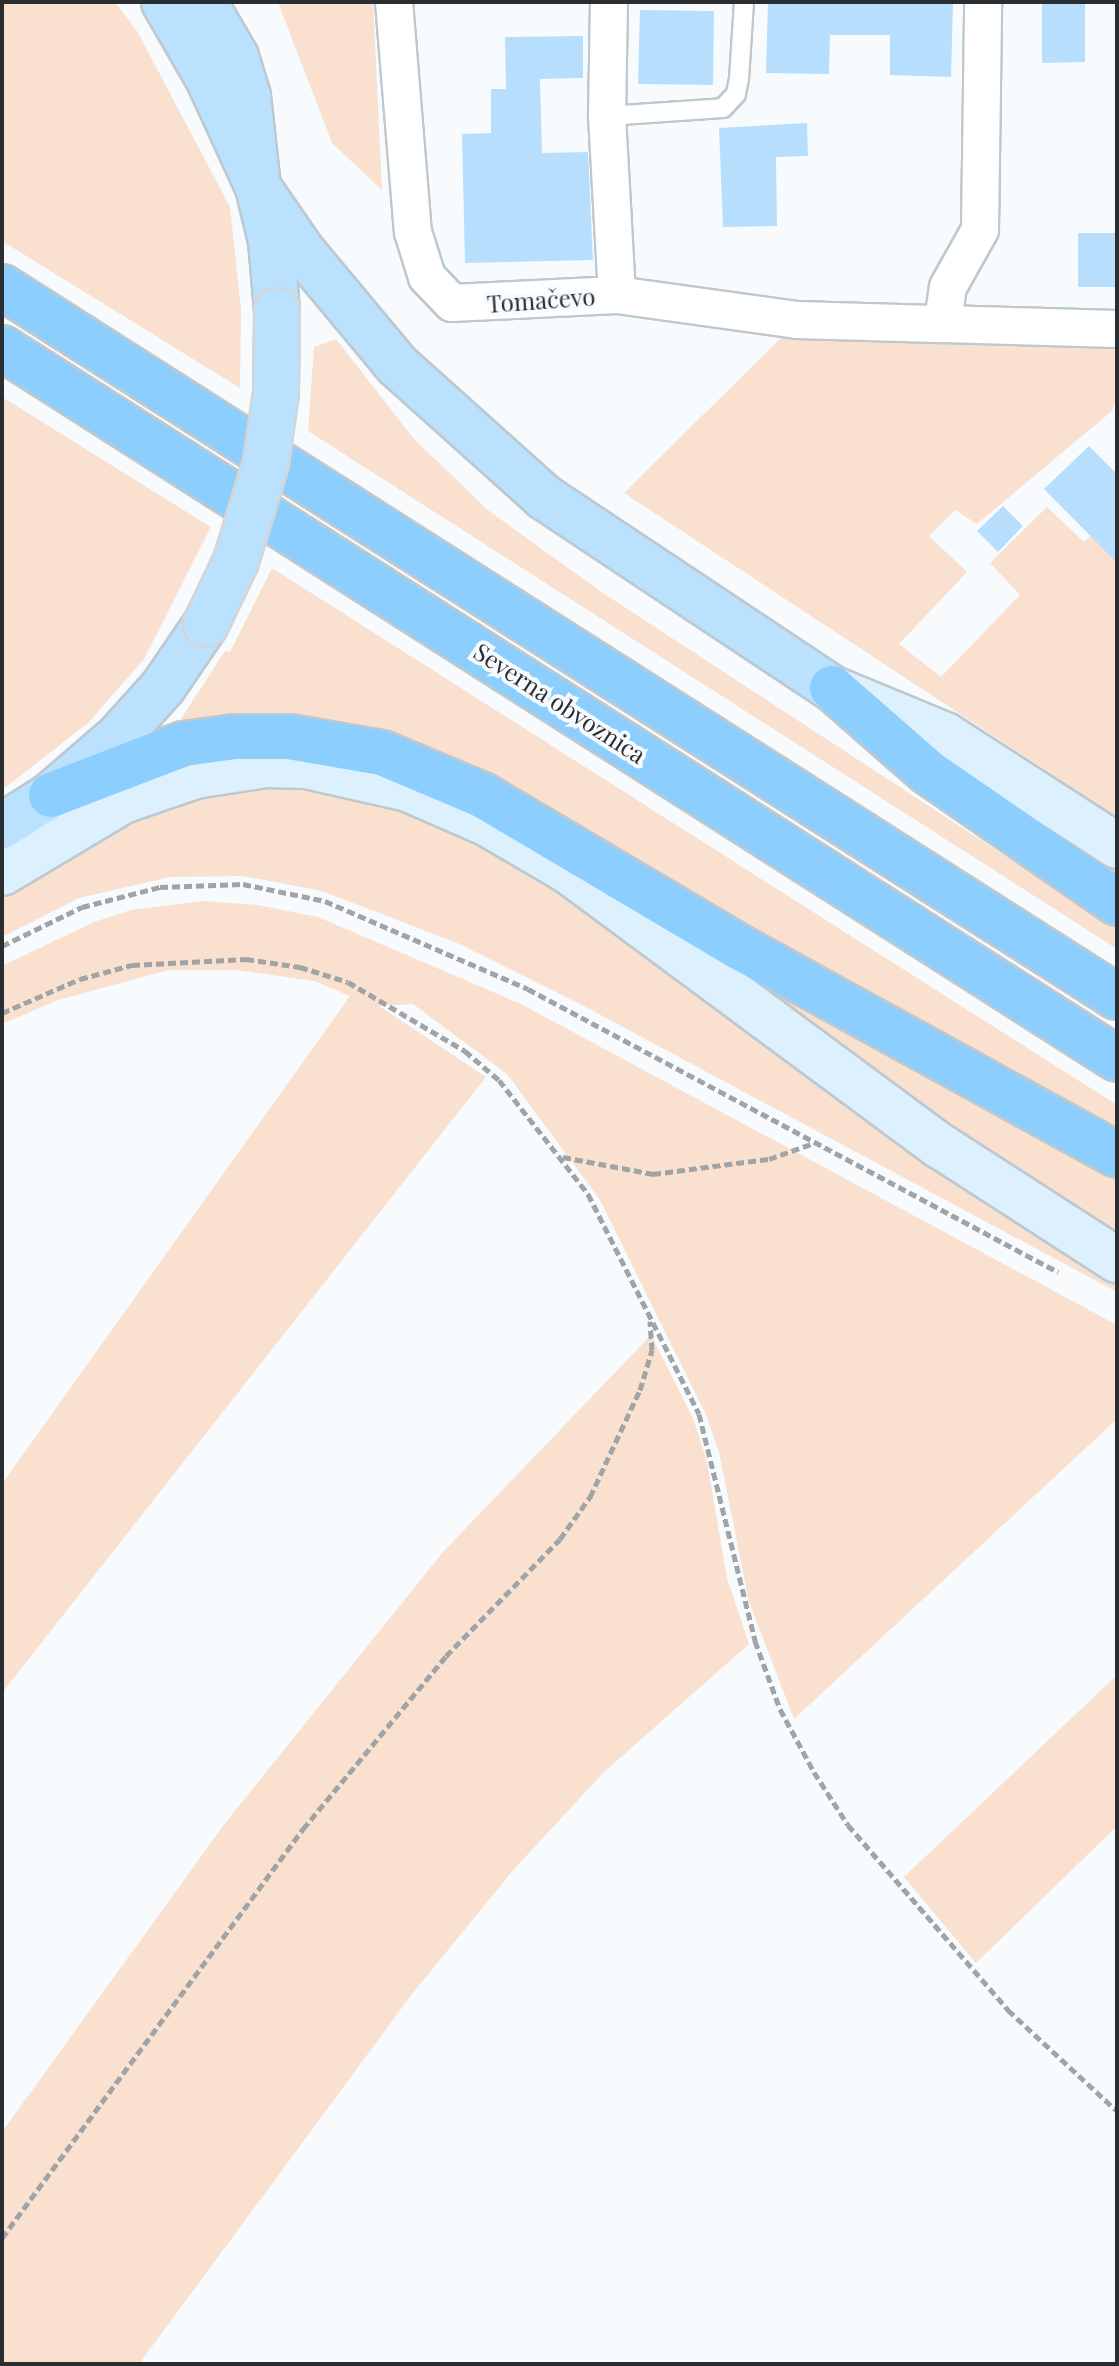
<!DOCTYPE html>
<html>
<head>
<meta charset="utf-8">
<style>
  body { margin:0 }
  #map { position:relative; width:1119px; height:2366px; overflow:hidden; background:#f7fbfe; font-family:"Playfair Display",serif }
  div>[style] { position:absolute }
  .green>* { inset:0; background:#fae0ce }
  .building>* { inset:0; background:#b7dffd }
  .path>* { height:5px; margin-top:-2.5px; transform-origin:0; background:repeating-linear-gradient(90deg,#a0a4a7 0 8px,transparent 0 12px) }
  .roads { filter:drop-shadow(2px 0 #bec8cf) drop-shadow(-2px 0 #bec8cf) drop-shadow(0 2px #bec8cf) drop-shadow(0 -2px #bec8cf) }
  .lane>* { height:18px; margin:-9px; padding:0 9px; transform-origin:9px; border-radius:9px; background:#fff }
  .street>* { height:36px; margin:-18px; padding:0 18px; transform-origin:18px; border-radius:18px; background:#fff }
  .secondary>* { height:44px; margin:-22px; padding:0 22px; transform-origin:22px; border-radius:22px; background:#dcf0fe }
  .primary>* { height:44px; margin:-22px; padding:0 22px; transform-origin:22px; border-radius:22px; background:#bae2fe }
  .highway>* { height:44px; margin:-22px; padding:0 22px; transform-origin:22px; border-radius:22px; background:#8ccefd }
  .bridges { filter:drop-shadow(2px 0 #d4d5d6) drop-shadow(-2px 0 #d4d5d6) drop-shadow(0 2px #d4d5d6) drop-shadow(0 -2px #d4d5d6) }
  .primary-bridge>* { height:44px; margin:-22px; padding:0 22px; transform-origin:22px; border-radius:22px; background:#bae2fe }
  span { translate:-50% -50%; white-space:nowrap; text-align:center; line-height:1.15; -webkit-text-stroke:8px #f7fbfe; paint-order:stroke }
  .street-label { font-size:24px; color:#2a2e31 }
  .frame { position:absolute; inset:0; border:4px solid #2a2e31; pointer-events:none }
</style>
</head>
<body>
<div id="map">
  <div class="green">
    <i style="clip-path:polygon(2px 2px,115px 2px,137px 31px,230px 207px,241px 308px,240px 388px,2px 241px)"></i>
    <i style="clip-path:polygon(278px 2px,373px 2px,382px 190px,332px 143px)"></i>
    <i style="clip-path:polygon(783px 336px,1117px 341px,1117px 397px,1112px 411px,977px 524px,955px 510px,929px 536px,967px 572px,899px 644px,941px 677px,1020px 595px,990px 563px,1047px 507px,1084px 542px,1117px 511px,1117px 817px,624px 493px)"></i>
    <i style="clip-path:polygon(336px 339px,414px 439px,489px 511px,606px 595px,1117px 929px,1117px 949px,308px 431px,314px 347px)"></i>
    <i style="clip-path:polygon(2px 397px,211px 527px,144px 659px,88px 723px,2px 790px)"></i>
    <i style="clip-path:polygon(272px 568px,1117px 1105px,1117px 1137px,754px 938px,175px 728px,225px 651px,230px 652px)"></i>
    <i style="clip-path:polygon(292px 781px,383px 798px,478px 831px,1117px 1282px,1117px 1292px,582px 1005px,457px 943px,322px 891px,243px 876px,170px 877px,79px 898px,2px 937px,2px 884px,208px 786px)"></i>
    <i style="clip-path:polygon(203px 901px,258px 905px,318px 917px,521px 1004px,1117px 1325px,1117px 1419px,794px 1719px,749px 1602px,719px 1452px,706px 1415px,600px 1200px,507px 1074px,413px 1004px,379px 1006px,486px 1077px,2px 1693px,2px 1484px,350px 996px,314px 981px,237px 970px,169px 970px,58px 1000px,2px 1024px,2px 966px,94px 922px,131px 910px)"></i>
    <i style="clip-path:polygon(761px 981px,1117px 1179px,1117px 1241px,996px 1164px,756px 985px)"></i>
    <i style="clip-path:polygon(651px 1335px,693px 1418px,707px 1462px,727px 1578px,749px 1644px,604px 1772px,515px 1868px,412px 1994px,139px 2364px,2px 2364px,2px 2132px,226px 1822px,443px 1552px)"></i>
    <i style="clip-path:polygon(1117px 1675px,1117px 1826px,976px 1963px,904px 1877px)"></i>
  </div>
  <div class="building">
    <i style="clip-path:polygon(768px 2px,953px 2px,951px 77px,890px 75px,890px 35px,830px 35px,829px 74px,766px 73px)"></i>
    <i style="clip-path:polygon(1042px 2px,1085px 2px,1085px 62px,1042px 63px)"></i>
    <i style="clip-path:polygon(640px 10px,714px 11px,713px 85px,638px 84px)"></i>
    <i style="clip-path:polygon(583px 36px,583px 78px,540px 79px,542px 153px,588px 152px,593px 260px,465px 263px,462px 134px,491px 133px,491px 89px,506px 89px,505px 37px)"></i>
    <i style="clip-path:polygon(807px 123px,808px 156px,776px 157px,777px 226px,723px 227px,719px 128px)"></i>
    <i style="clip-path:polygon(1078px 233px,1117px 233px,1117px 287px,1078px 287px)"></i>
    <i style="clip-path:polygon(1089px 446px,1117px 474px,1117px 563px,1044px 489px)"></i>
    <i style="clip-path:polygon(1003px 506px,1023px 526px,998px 552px,977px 531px)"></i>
  </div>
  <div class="path">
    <i style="left:2px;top:946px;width:89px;rotate:-26deg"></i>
    <i style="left:82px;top:907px;width:81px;rotate:-14.4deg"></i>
    <i style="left:160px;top:887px;width:83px;rotate:-2.1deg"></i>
    <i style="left:243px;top:884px;width:84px;rotate:11.7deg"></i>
    <i style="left:325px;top:901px;width:221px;rotate:23.4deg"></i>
    <i style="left:528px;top:989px;width:601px;rotate:28.1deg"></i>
    <i style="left:2px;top:1013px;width:85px;rotate:-23.6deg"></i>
    <i style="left:80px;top:979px;width:54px;rotate:-15.1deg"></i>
    <i style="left:132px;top:965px;width:114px;rotate:-3deg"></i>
    <i style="left:246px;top:959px;width:55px;rotate:8.4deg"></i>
    <i style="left:300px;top:967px;width:50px;rotate:17.4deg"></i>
    <i style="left:348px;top:982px;width:136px;rotate:30.5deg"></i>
    <i style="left:465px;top:1051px;width:45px;rotate:40.5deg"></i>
    <i style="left:499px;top:1080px;width:145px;rotate:52deg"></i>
    <i style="left:588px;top:1194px;width:246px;rotate:63.2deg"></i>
    <i style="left:699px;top:1414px;width:234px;rotate:76.1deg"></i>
    <i style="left:755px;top:1641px;width:72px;rotate:69.8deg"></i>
    <i style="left:780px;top:1709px;width:72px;rotate:61.6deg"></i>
    <i style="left:814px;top:1772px;width:63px;rotate:57.3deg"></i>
    <i style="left:848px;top:1825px;width:245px;rotate:49.1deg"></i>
    <i style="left:1008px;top:2010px;width:149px;rotate:42.8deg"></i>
    <i style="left:563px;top:1157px;width:92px;rotate:10.7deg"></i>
    <i style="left:653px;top:1174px;width:117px;rotate:-7.4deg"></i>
    <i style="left:769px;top:1159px;width:48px;rotate:-19.6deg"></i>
    <i style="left:2px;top:2238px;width:508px;rotate:-53.65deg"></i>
    <i style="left:303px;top:1829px;width:224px;rotate:-50.4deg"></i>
    <i style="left:446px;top:1656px;width:163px;rotate:-45.7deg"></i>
    <i style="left:560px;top:1539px;width:52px;rotate:-54.5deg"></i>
    <i style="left:590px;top:1497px;width:118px;rotate:-65deg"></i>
    <i style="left:640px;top:1390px;width:42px;rotate:-73.3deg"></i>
    <i style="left:652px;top:1350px;width:29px;rotate:-94deg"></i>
  </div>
  <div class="roads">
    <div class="lane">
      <i style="left:607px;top:116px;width:116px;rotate:-3.9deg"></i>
      <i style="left:723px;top:108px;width:19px;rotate:-47deg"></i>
      <i style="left:736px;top:94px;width:15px;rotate:-79deg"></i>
      <i style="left:739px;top:79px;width:77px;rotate:-86.3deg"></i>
    </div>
    <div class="street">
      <i style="left:394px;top:2px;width:231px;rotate:85.3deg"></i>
      <i style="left:413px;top:232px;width:47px;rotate:72.7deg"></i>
      <i style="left:427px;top:277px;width:36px;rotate:46deg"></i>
      <i style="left:452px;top:303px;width:165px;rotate:-2.8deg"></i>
      <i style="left:617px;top:295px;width:182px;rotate:7.9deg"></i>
      <i style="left:797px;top:320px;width:320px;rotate:1.6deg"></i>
      <i style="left:609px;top:2px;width:114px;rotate:91deg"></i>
      <i style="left:607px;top:116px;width:179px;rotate:86.8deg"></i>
      <i style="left:943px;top:322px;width:35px;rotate:-82deg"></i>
      <i style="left:948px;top:287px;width:65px;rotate:-60.7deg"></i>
      <i style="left:980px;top:230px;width:228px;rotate:-89.2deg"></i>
    </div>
    <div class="secondary">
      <i style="left:841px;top:692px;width:113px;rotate:22.5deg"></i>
      <i style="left:945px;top:735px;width:205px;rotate:32.8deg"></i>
      <i style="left:2px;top:873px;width:141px;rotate:-30.8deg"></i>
      <i style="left:123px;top:801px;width:76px;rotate:-19.1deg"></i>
      <i style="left:195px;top:776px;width:72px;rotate:-8.8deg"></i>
      <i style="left:266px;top:765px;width:40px;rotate:1.4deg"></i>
      <i style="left:306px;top:766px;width:105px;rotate:12.7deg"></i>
      <i style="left:408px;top:789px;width:87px;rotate:23.6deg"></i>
      <i style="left:488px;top:824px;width:93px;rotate:30.4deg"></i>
      <i style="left:568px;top:871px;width:463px;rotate:36.5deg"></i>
      <i style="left:940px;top:1146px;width:211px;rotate:32.8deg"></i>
    </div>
    <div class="primary">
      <i style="left:164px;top:2px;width:90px;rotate:60deg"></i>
      <i style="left:209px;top:80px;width:118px;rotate:65.4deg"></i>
      <i style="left:258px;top:187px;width:56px;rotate:76.5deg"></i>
      <i style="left:271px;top:241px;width:70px;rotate:85.1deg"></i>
      <i style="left:204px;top:2px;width:64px;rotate:59.8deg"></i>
      <i style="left:236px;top:57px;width:41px;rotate:72.9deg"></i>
      <i style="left:248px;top:96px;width:92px;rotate:83.7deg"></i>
      <i style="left:258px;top:187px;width:78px;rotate:55.5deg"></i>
      <i style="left:302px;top:251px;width:148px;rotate:50.2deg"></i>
      <i style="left:397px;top:365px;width:198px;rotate:41.9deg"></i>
      <i style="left:544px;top:497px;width:346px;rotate:33.6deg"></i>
      <i style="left:2px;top:826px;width:58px;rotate:-32.3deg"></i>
      <i style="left:51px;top:795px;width:90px;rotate:-40.9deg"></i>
      <i style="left:119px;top:736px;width:66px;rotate:-48.1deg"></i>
      <i style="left:163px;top:687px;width:76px;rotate:-55.7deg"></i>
    </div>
    <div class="highway">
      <i style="left:2px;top:287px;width:1322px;rotate:32.49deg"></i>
      <i style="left:2px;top:348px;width:1322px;rotate:32.52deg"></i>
      <i style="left:832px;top:688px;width:128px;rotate:41.2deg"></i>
      <i style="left:928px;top:772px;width:230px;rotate:34.7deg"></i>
      <i style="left:51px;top:795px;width:142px;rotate:-21deg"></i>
      <i style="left:184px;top:744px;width:51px;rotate:-7.8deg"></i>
      <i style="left:235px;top:737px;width:54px"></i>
      <i style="left:289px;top:737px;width:94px;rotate:9.8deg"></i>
      <i style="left:382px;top:753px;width:108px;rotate:22.8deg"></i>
      <i style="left:482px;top:795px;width:299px;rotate:30.6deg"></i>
      <i style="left:739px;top:947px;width:431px;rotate:28.8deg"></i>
    </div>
  </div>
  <div class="bridges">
    <div class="primary-bridge">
      <i style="left:206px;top:624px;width:70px;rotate:-64.5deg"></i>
      <i style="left:236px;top:561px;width:102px;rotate:-73deg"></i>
      <i style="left:266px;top:463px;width:71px;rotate:-81.9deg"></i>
      <i style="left:276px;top:393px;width:82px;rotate:-89.3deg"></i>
    </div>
  </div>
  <div class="street-label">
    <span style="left:541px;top:300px;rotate:-4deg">Tomačevo</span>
    <span style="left:560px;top:703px;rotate:33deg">Severna obvoznica</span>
  </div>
  <div class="frame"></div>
</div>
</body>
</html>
